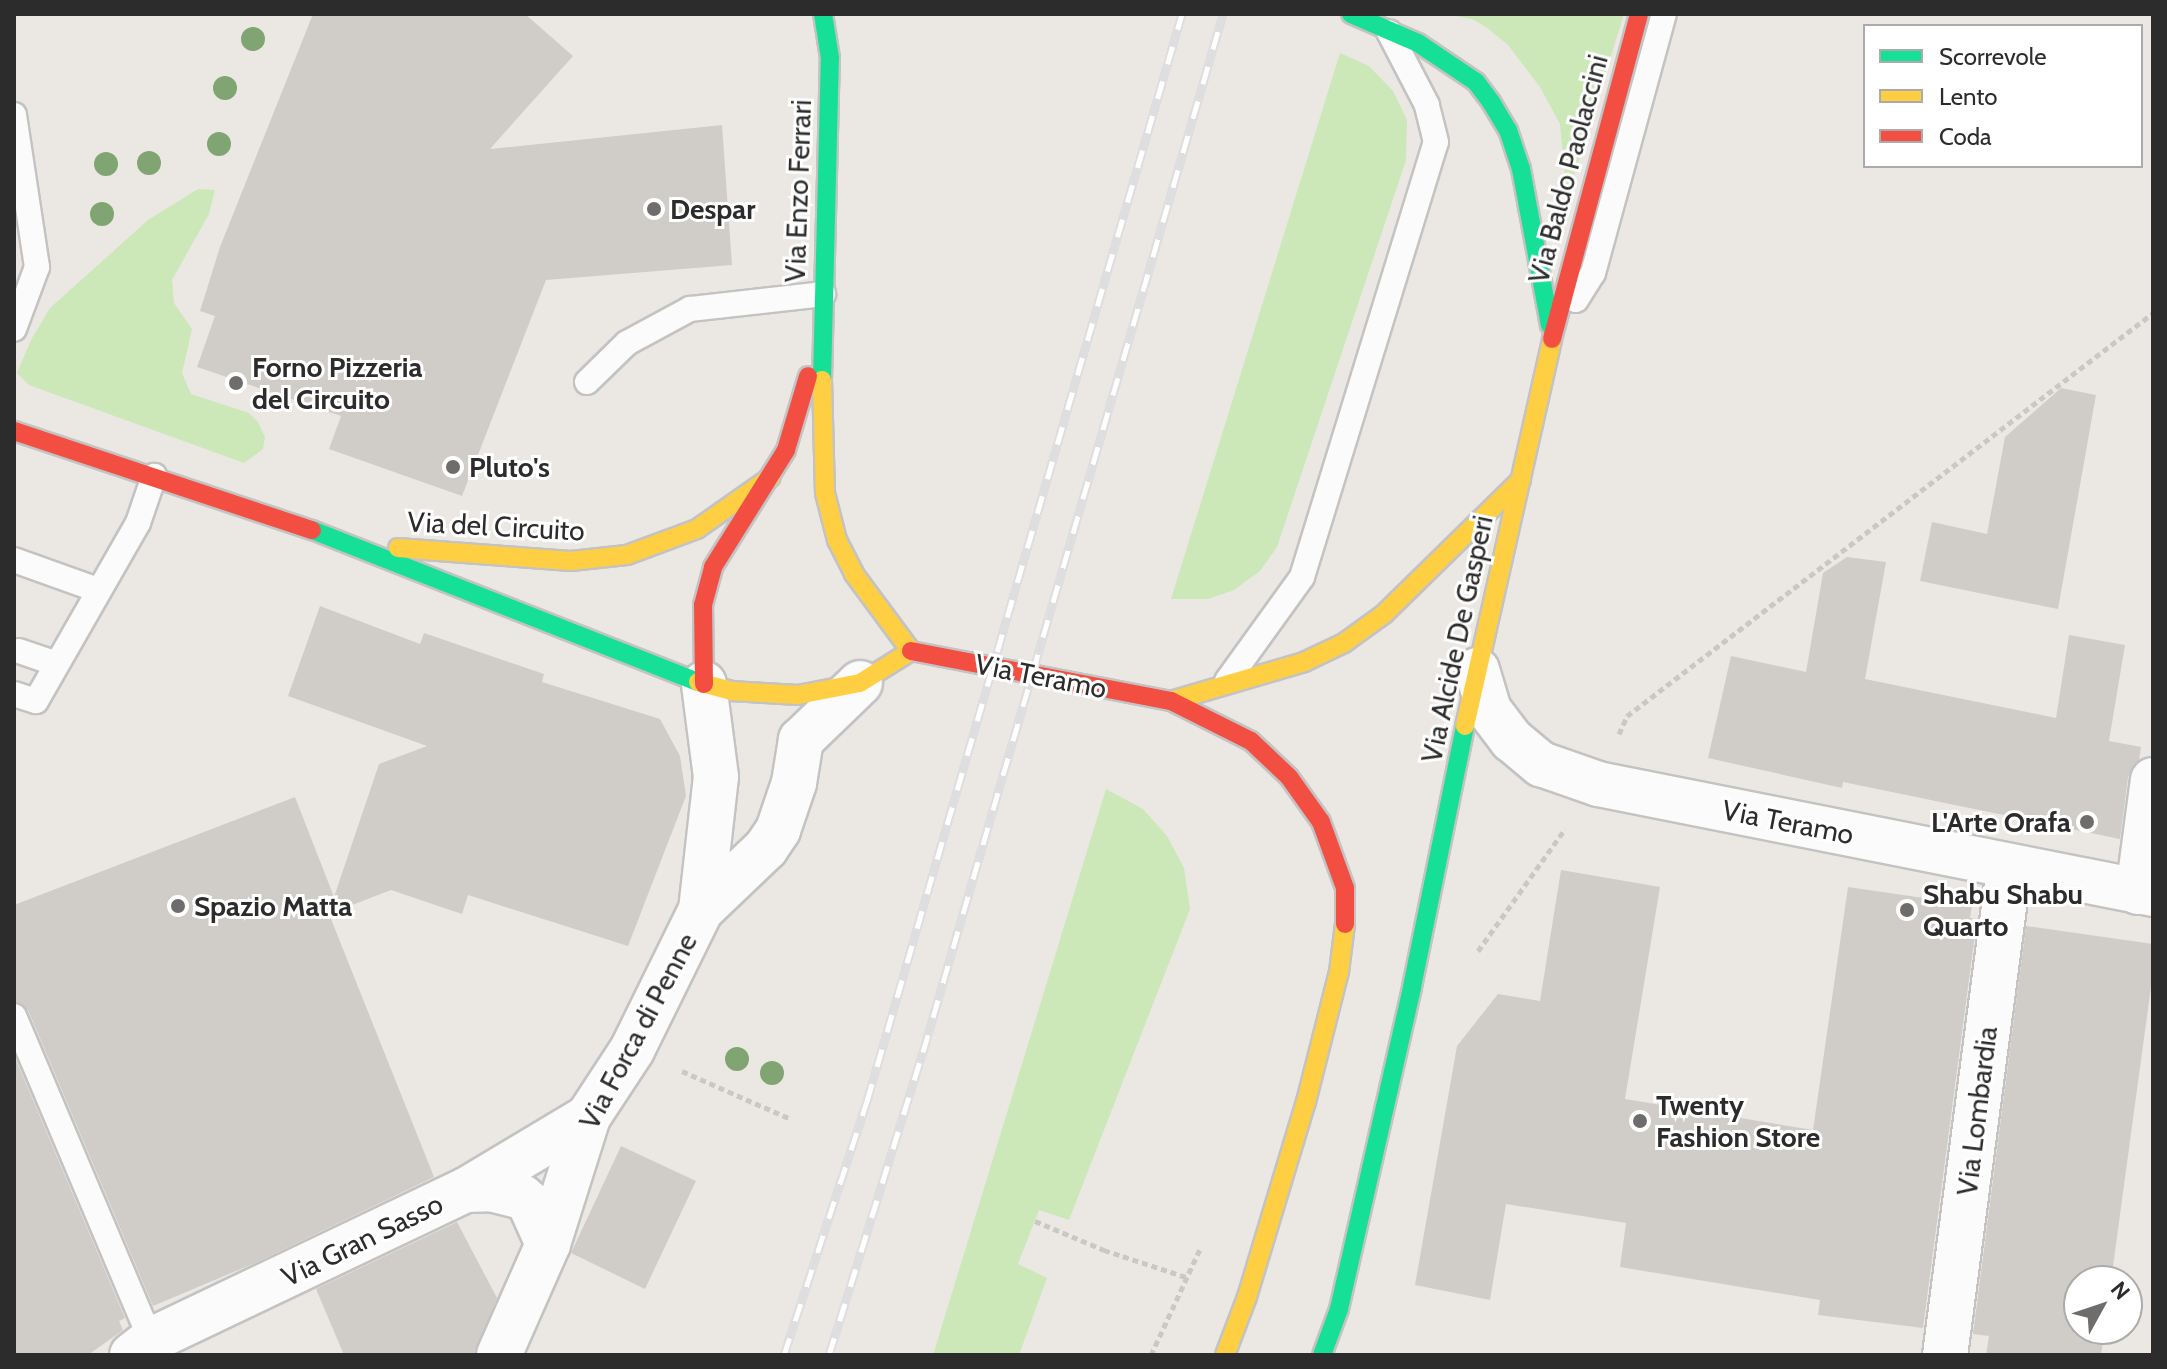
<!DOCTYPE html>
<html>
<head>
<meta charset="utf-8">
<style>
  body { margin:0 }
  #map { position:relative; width:2167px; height:1369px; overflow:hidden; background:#ebe7e2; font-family:Cabin,sans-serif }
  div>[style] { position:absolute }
  .green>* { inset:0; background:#cce8b9 }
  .building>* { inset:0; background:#d0cdc9 }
  .path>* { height:5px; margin-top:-2.5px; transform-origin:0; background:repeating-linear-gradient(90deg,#c8c8c7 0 6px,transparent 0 10px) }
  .roads { filter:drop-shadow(2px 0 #c4c3c3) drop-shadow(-2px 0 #c4c3c3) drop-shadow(0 2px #c4c3c3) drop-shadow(0 -2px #c4c3c3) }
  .lane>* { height:24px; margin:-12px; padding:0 12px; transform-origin:12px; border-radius:12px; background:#fcfbfb }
  .street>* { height:44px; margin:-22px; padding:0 22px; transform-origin:22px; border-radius:22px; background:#fcfbfb }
  .fast>* { height:18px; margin:-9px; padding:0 9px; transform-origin:9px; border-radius:9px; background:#16e098 }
  .slow>* { height:18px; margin:-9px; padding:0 9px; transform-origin:9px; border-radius:9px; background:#ffcf43 }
  .jam>* { height:18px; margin:-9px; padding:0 9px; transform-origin:9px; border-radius:9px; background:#f24e42 }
  .rail>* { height:9px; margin-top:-4.5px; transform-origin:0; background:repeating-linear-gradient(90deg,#fff 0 18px,#dedee0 0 36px); box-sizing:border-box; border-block:2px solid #dedee0 }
  .trees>* { width:24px; height:24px; margin:-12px; border-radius:50%; background:#80a572 }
  .dots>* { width:22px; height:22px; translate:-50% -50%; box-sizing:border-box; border:4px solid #fff; border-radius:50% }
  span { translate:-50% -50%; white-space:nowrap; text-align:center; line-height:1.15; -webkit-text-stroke:6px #fff; paint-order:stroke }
  .street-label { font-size:28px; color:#2c2c2c }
  .poi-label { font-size:28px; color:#2c2c2c; font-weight:700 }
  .left { translate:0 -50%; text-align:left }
  .right { translate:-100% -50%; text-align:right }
  .frame { position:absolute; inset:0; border:16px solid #2c2c2c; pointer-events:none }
  .legend { position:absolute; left:1863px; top:24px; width:280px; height:144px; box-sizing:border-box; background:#fff; border:2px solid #ababab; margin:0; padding:10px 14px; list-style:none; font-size:24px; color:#2c2c2c }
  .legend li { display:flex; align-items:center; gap:16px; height:40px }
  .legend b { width:40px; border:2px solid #ababab }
  .north { position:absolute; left:2063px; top:1265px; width:80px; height:80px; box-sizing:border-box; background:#fff; border:2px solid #ababab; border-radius:50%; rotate:50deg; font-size:22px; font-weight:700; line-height:32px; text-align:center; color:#2c2c2c }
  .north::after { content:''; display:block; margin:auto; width:28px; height:36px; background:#6f6d6c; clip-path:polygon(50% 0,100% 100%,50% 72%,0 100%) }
</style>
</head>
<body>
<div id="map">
  <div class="green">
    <i style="clip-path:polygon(1624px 14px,1567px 198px,1560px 124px,1540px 87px,1508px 45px,1486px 27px,1472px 19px,1450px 15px)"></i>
    <i style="clip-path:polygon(1340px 53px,1369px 66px,1393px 91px,1407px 120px,1406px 160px,1277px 547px,1260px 571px,1234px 590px,1208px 599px,1171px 599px)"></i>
    <i style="clip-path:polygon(198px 189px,215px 190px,209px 214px,172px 280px,174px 303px,192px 329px,182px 373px,191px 394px,249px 413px,258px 422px,265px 437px,263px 449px,244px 463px,29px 385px,17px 373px,31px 340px,50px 308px,148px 220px)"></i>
    <i style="clip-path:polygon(1106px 789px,1143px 809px,1167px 836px,1184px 868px,1190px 909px,1069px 1220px,1039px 1210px,1018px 1264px,1047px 1278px,1019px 1355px,933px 1355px)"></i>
  </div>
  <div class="building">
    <i style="clip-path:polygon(313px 14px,525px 14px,573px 56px,490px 149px,722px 125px,732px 265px,546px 280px,462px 496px,329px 449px,341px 416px,197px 367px,215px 316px,200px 311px,220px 247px)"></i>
    <i style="clip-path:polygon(2061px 388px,2096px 395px,2058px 609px,1920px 581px,1932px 522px,1987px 534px,2005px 437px)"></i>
    <i style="clip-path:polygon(1847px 557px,1886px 562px,1865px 679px,2056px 718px,2069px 635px,2125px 645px,2109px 741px,2141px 747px,2139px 761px,2128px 777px,2120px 839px,1843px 782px,1842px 788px,1708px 758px,1731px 656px,1806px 672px,1823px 573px)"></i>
    <i style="clip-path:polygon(320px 606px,420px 644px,424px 633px,544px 674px,542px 682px,660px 719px,680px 756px,686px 796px,628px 946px,468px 895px,462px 914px,391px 890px,329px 914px,434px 1177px,255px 1263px,153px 1306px,28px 1010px,14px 1001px,14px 905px,295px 797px,334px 897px,379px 764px,427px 746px,288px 696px)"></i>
    <i style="clip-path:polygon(1561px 870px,1660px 887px,1625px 1099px,1813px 1130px,1848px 887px,1972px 905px,1970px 918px,1977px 919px,1923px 1328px,1818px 1315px,1820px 1300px,1620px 1267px,1626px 1223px,1506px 1204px,1490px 1300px,1415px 1285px,1457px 1046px,1498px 994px,1540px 1001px)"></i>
    <i style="clip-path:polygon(2026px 926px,2153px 944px,2153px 972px,2111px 1281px,2079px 1281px,2079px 1329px,2105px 1329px,2101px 1355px,1986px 1355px,1989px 1336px,1973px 1334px)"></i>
    <i style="clip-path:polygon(14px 1055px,125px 1318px,119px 1321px,123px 1330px,88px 1355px,14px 1355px)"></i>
    <i style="clip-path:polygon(621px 1146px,696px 1181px,645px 1289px,571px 1253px)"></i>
    <i style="clip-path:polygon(457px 1222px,497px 1298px,474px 1355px,344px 1355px,316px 1289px)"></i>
  </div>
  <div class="path">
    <i style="left:1619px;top:734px;width:20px;rotate:-66deg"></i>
    <i style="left:1627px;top:716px;width:663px;rotate:-37.46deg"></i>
    <i style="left:1478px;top:951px;width:150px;rotate:-54.5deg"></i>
    <i style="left:682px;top:1071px;width:119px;rotate:23.8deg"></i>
    <i style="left:1035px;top:1221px;width:75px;rotate:22.8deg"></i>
    <i style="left:1104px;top:1250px;width:89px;rotate:18.2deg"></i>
    <i style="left:1151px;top:1355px;width:119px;rotate:-65.2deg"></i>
  </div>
  <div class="roads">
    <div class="lane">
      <i style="left:14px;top:115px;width:154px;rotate:81.4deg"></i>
      <i style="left:37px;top:267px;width:66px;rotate:110.4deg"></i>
      <i style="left:1576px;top:300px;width:32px;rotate:-58deg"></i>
      <i style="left:1593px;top:273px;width:269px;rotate:-74.7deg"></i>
      <i style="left:587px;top:382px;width:56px;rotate:-44.3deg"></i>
      <i style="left:627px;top:343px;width:72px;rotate:-28.4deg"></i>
      <i style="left:690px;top:309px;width:134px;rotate:-6.4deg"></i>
      <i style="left:14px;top:560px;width:89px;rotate:19.7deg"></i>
      <i style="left:19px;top:651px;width:39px;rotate:19deg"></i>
      <i style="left:1227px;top:681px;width:128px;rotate:-54.2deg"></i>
      <i style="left:1302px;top:577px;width:455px;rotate:-72.9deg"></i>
      <i style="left:1436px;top:142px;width:38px;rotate:-104deg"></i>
      <i style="left:1427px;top:105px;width:82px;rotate:-117.5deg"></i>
      <i style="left:14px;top:694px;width:23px;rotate:18deg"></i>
      <i style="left:36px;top:701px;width:205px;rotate:-60.2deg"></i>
      <i style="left:138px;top:523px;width:50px;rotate:-71.2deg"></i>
      <i style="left:14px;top:1016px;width:352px;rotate:67.1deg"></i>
    </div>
    <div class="street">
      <i style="left:1477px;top:670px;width:42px;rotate:73.3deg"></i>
      <i style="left:1489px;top:710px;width:38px;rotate:53deg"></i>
      <i style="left:1512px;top:740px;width:38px;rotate:40deg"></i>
      <i style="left:1541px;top:764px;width:60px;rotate:19.3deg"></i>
      <i style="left:1598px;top:784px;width:566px;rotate:11.21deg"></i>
      <i style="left:2138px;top:892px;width:113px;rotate:-82.4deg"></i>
      <i style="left:701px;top:910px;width:134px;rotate:-83.6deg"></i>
      <i style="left:716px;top:777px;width:94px;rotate:-97.4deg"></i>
      <i style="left:466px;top:1190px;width:24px;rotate:-2deg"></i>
      <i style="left:490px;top:1189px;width:33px;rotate:14deg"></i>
      <i style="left:522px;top:1197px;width:11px;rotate:41deg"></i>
      <i style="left:530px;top:1204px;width:44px;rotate:65.8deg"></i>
      <i style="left:132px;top:1355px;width:24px;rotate:-38deg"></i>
      <i style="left:151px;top:1340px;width:349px;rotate:-25.5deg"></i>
      <i style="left:466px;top:1190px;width:142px;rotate:-30.9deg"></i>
      <i style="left:499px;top:1355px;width:121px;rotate:-66.2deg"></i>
      <i style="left:548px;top:1244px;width:133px;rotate:-72.5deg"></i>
      <i style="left:588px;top:1117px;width:80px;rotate:-56.7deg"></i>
      <i style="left:632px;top:1050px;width:156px;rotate:-63.8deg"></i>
      <i style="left:701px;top:910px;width:90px;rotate:-43.6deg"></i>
      <i style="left:766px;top:848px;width:22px;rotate:-56deg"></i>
      <i style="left:778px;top:830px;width:50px;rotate:-71.2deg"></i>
      <i style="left:794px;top:783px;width:44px;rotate:-80.8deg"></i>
      <i style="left:801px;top:740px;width:82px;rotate:-44deg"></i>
      <i style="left:1945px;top:1355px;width:493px;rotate:-82.5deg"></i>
    </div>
    <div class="fast">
      <i style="left:1351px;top:14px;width:73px;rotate:23.4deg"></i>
      <i style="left:1418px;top:43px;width:70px;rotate:33.9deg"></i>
      <i style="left:1476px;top:82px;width:25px;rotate:53deg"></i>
      <i style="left:1491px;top:102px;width:33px;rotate:59deg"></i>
      <i style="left:1508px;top:130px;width:41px;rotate:71.6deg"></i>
      <i style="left:1521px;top:169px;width:159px;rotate:79.5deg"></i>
      <i style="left:822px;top:380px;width:322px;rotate:-88.6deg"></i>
      <i style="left:830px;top:58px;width:45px;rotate:-99deg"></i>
      <i style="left:312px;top:530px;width:415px;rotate:21.5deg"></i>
      <i style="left:1322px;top:1355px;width:49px;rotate:-69.7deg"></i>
      <i style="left:1339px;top:1309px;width:330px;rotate:-77.2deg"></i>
      <i style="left:1412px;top:987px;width:266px;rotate:-78.5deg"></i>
    </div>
    <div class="slow">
      <i style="left:822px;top:380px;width:113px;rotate:88.5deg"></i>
      <i style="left:825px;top:493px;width:49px;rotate:75.7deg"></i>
      <i style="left:837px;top:540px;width:38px;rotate:63deg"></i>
      <i style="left:854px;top:574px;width:96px;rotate:53.5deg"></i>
      <i style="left:398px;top:548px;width:173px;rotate:4.3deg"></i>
      <i style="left:571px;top:561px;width:56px;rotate:-6.1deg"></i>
      <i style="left:627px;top:555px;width:75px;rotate:-20.4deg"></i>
      <i style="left:697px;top:529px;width:90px;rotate:-35.1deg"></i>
      <i style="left:698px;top:682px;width:34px;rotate:15deg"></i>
      <i style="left:731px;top:691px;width:67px;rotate:3.4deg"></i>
      <i style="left:798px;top:695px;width:63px;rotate:-11deg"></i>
      <i style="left:860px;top:683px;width:60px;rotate:-32.1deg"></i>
      <i style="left:1171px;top:701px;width:139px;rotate:-16.3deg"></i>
      <i style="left:1304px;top:662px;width:44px;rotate:-25.4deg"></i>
      <i style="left:1344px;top:643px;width:49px;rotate:-35.9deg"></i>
      <i style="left:1384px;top:614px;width:192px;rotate:-44.4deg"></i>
      <i style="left:1465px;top:726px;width:397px;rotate:-77.3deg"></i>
      <i style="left:1225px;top:1355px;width:62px;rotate:-69.2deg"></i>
      <i style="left:1247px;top:1297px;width:204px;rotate:-73.2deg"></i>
      <i style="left:1306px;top:1102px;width:134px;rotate:-75.8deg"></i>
      <i style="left:1339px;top:972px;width:48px;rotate:-82.9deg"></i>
    </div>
    <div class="jam">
      <i style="left:1552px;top:339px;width:336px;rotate:-75deg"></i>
      <i style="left:14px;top:431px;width:314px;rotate:18.4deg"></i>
      <i style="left:911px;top:651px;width:265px;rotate:10.9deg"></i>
      <i style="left:1171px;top:701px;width:89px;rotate:26.6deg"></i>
      <i style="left:1251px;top:741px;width:52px;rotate:43.5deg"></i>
      <i style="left:1289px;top:777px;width:55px;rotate:54.6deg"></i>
      <i style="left:1321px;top:822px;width:70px;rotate:70deg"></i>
      <i style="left:1345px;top:888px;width:36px;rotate:90deg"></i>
      <i style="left:704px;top:684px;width:79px;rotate:-90.7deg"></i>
      <i style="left:703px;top:605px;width:39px;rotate:-75deg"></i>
      <i style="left:713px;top:567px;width:138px;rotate:-58deg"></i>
      <i style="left:786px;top:450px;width:77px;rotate:-73.4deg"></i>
    </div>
  </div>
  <div class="rail">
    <i style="left:784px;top:1355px;width:267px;rotate:-71.9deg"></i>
    <i style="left:867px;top:1101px;width:1132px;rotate:-73.84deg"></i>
    <i style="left:829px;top:1355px;width:317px;rotate:-72.8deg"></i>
    <i style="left:923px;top:1052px;width:1080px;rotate:-73.88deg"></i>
  </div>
  <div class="trees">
    <i style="left:253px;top:39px"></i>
    <i style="left:225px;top:88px"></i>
    <i style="left:219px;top:144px"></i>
    <i style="left:149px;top:163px"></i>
    <i style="left:106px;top:164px"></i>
    <i style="left:102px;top:214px"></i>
    <i style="left:737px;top:1059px"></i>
    <i style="left:772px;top:1073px"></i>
  </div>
  <div class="dots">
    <i style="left:654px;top:209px;background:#6f6d6c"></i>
    <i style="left:236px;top:383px;background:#6f6d6c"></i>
    <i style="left:453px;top:467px;background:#6f6d6c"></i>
    <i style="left:2087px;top:822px;background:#6f6d6c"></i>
    <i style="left:178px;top:906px;background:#6f6d6c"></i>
    <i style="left:1907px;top:910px;background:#6f6d6c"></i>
    <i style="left:1640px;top:1121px;background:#6f6d6c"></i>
  </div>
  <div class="street-label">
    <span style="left:1568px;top:169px;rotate:-75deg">Via Baldo Paolaccini</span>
    <span style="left:798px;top:191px;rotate:-88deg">Via Enzo Ferrari</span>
    <span style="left:496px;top:526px;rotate:3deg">Via del Circuito</span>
    <span style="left:1457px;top:639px;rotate:-78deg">Via Alcide De Gasperi</span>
    <span style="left:1041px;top:676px;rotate:11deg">Via Teramo</span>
    <span style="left:1788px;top:822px;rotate:11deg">Via Teramo</span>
    <span style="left:638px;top:1031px;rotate:-62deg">Via Forca di Penne</span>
    <span style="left:1977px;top:1111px;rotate:-83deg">Via Lombardia</span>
    <span style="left:362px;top:1240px;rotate:-26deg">Via Gran Sasso</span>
  </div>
  <div class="poi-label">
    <span class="left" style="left:670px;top:209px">Despar</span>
    <span class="left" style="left:252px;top:383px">Forno Pizzeria<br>del Circuito</span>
    <span class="left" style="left:469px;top:467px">Pluto's</span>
    <span class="right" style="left:2071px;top:822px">L'Arte Orafa</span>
    <span class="left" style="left:1923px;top:910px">Shabu Shabu<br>Quarto</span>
    <span class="left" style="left:194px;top:906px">Spazio Matta</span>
    <span class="left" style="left:1656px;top:1121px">Twenty<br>Fashion Store</span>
  </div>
  <div class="frame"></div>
  <ul class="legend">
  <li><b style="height:10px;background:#16e098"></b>Scorrevole</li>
  <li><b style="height:10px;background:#ffcf43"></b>Lento</li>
  <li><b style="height:10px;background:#f24e42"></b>Coda</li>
  </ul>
  <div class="north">N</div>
</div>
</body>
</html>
